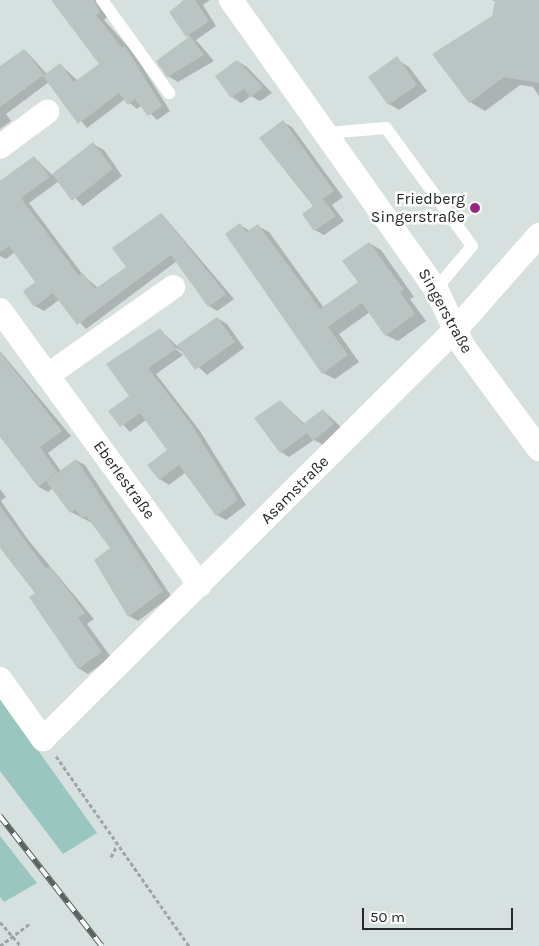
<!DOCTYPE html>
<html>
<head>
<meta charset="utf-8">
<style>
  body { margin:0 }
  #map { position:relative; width:539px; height:946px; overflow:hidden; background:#d6e1df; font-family:Karla,sans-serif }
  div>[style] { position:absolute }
  .green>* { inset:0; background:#99c7c0 }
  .shadow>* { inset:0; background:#0003 }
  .building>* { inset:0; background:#bac5c3 }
  .path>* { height:3px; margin-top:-1.5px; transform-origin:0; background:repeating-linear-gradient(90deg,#9da6a5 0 4px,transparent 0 6.5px) }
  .service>* { height:12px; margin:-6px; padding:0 6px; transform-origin:6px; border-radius:6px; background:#fff }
  .minor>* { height:24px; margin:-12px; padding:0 12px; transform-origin:12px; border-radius:12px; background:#fff }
  .rail>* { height:5.5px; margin-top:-2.75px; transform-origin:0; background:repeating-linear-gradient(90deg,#fff 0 11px,#5b6161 0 22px); box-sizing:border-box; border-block:1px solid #5b6161 }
  .dots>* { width:14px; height:14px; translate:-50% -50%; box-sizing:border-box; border:2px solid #fff; border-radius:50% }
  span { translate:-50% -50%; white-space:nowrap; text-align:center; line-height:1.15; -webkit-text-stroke:5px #fff; paint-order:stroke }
  .poi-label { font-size:16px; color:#242828 }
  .right { translate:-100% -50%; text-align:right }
  .street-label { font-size:16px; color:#242828 }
  .scale { position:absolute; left:362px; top:908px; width:151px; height:22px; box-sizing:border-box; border:2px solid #242828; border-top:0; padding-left:6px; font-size:15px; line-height:18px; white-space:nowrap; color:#242828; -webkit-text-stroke:4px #fff; paint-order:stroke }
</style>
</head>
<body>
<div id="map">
  <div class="green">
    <i style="clip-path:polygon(0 697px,97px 833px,63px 854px,0 771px)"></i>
    <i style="clip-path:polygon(0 836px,37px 883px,4px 902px,0 897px)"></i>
  </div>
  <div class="shadow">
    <i style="clip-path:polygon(53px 0,98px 0,108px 16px,104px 20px,133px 52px,170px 111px,157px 120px,142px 105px,137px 109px,125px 99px,87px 128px,49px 82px,6px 114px,11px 121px,0 129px,0 68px,25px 50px,47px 74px,60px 64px,78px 81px,101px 64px)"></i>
    <i style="clip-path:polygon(184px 0,210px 0,203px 5px,216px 26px,196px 40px,214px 61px,178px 82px,168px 76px,190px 38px,170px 12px)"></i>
    <i style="clip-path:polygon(491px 0,539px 0,539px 96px,533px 87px,520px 85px,485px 111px,470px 102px,510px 5px)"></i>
    <i style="clip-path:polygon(237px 61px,247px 67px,272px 93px,260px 101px,251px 96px,241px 103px,232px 97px)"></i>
    <i style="clip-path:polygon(399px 61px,409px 67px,427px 91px,399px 110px,389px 104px,370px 77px)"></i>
    <i style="clip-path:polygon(283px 122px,292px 127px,343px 197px,332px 205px,344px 221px,324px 235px,315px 230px,315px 206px)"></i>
    <i style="clip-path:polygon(93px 144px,104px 150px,122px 176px,83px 206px,59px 181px,29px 203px,83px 275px,98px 288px,128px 268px,162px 214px,234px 299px,217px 311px,209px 306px,177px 261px,86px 329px,59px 300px,44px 311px,35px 306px,37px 282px,15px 252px,6px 259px,0 256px,0 181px,34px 157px,52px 175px)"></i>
    <i style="clip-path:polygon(240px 225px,250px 231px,258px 226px,269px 232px,324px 308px,359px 283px,369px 243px,381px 250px,414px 297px,410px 299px,426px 321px,398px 341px,386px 335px,370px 312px,339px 334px,359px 362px,335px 379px,323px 373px)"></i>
    <i style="clip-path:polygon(217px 318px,227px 324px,244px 348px,207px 375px,184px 353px,171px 345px,183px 355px,156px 374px,200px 431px,246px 505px,226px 520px,217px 515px,186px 472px,169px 485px,160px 479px,149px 465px,169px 450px,146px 420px,130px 432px,110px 411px,131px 397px,160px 330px,178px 347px)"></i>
    <i style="clip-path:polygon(0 351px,71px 436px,48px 453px,61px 471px,76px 460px,85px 465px,171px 596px,138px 621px,129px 616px,111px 548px,92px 523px,71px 512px,53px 488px,48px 492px,39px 487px,0 430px)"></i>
    <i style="clip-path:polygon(280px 401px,305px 424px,323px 410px,343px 429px,323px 445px,314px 440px,289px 457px,281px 452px)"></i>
    <i style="clip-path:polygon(0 489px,6px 497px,1px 501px,29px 541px,94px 619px,87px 624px,111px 657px,88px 674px,78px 668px,36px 593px,0 547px)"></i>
  </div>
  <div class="building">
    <i style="clip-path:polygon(51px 0,94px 0,100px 12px,96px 15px,122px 48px,125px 46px,162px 106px,148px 116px,135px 99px,128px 105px,119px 93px,78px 124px,43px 76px,60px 63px,74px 82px,99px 64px)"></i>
    <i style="clip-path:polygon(185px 0,195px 0,209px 21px,186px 37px,169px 12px)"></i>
    <i style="clip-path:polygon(495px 0,539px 0,539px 83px,504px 77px,469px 103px,432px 54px,492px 16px)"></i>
    <i style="clip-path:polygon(190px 36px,204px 55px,167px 77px,156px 61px)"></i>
    <i style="clip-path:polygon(24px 49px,44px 75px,0 107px,0 66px)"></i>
    <i style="clip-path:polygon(397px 56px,417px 85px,388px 105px,368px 77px)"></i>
    <i style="clip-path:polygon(237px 60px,263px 87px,250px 97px,244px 89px,231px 98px,215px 76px)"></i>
    <i style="clip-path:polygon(283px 120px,334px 191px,323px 199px,336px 216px,314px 231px,302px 214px,313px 206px,259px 138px)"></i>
    <i style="clip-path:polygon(93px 142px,113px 169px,72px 201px,52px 174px)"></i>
    <i style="clip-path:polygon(34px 156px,50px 177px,21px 198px,79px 276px,83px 273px,95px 289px,126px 267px,112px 248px,161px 213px,226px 294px,208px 307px,171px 255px,77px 325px,53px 293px,34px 307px,23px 291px,35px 282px,9px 246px,0 252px,0 181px)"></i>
    <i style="clip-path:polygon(240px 223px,246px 232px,258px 224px,320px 309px,358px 282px,342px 261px,369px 242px,404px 290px,400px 292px,415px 314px,385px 336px,362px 303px,328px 327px,348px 355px,322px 374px,225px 234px)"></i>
    <i style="clip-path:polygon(217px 317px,235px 342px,195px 370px,177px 345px)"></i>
    <i style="clip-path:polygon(160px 328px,176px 349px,148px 368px,191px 424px,238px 500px,216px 516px,179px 465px,159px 480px,147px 465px,167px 450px,140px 413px,120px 427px,108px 411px,129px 396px,106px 364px)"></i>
    <i style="clip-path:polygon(0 352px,62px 431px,40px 447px,57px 472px,38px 487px,0 437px)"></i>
    <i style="clip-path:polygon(280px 400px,303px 424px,323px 409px,334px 424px,313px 441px,307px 433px,280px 453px,254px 418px)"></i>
    <i style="clip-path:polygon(76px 459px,163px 591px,128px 617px,94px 560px,110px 548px,86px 516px,82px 519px,75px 509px,70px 513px,46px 481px)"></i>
    <i style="clip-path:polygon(0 506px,46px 569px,50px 566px,85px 613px,78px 618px,102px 652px,78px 669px,29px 597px,35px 593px,0 548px)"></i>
  </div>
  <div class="path">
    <i style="left:56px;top:756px;width:232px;rotate:55deg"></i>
    <i style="left:111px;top:857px;width:13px;rotate:-63deg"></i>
    <i style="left:0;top:922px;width:32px;rotate:49deg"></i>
    <i style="left:0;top:946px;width:38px;rotate:-37deg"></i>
  </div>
  <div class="service">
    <i style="left:102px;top:0;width:115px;rotate:54.2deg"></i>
    <i style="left:327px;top:133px;width:59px;rotate:-4.8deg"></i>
    <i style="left:386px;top:128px;width:146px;rotate:53.9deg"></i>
    <i style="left:472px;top:246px;width:56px;rotate:129.9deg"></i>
  </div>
  <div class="minor">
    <i style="left:231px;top:0;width:354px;rotate:54.7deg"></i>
    <i style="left:436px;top:289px;width:63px;rotate:64.7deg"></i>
    <i style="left:463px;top:346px;width:128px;rotate:53.6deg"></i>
    <i style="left:0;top:147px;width:59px;rotate:-36.7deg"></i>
    <i style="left:0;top:310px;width:340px;rotate:54deg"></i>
    <i style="left:48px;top:375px;width:153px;rotate:-35.1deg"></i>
    <i style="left:0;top:679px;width:74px;rotate:54.4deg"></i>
    <i style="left:43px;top:739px;width:583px;rotate:-44.79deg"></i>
    <i style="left:457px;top:328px;width:124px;rotate:-48.6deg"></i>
  </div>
  <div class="rail">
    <i style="left:0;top:816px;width:165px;rotate:51.9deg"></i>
  </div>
  <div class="dots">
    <i style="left:475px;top:208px;background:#962583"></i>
  </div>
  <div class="poi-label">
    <span class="right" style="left:465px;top:208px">Friedberg<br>Singerstraße</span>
  </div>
  <div class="street-label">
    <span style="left:445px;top:311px;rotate:61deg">Singerstraße</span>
    <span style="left:124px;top:480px;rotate:54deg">Eberlestraße</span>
    <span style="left:295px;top:490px;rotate:-45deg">Asamstraße</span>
  </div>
  <div class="scale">50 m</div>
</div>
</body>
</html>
